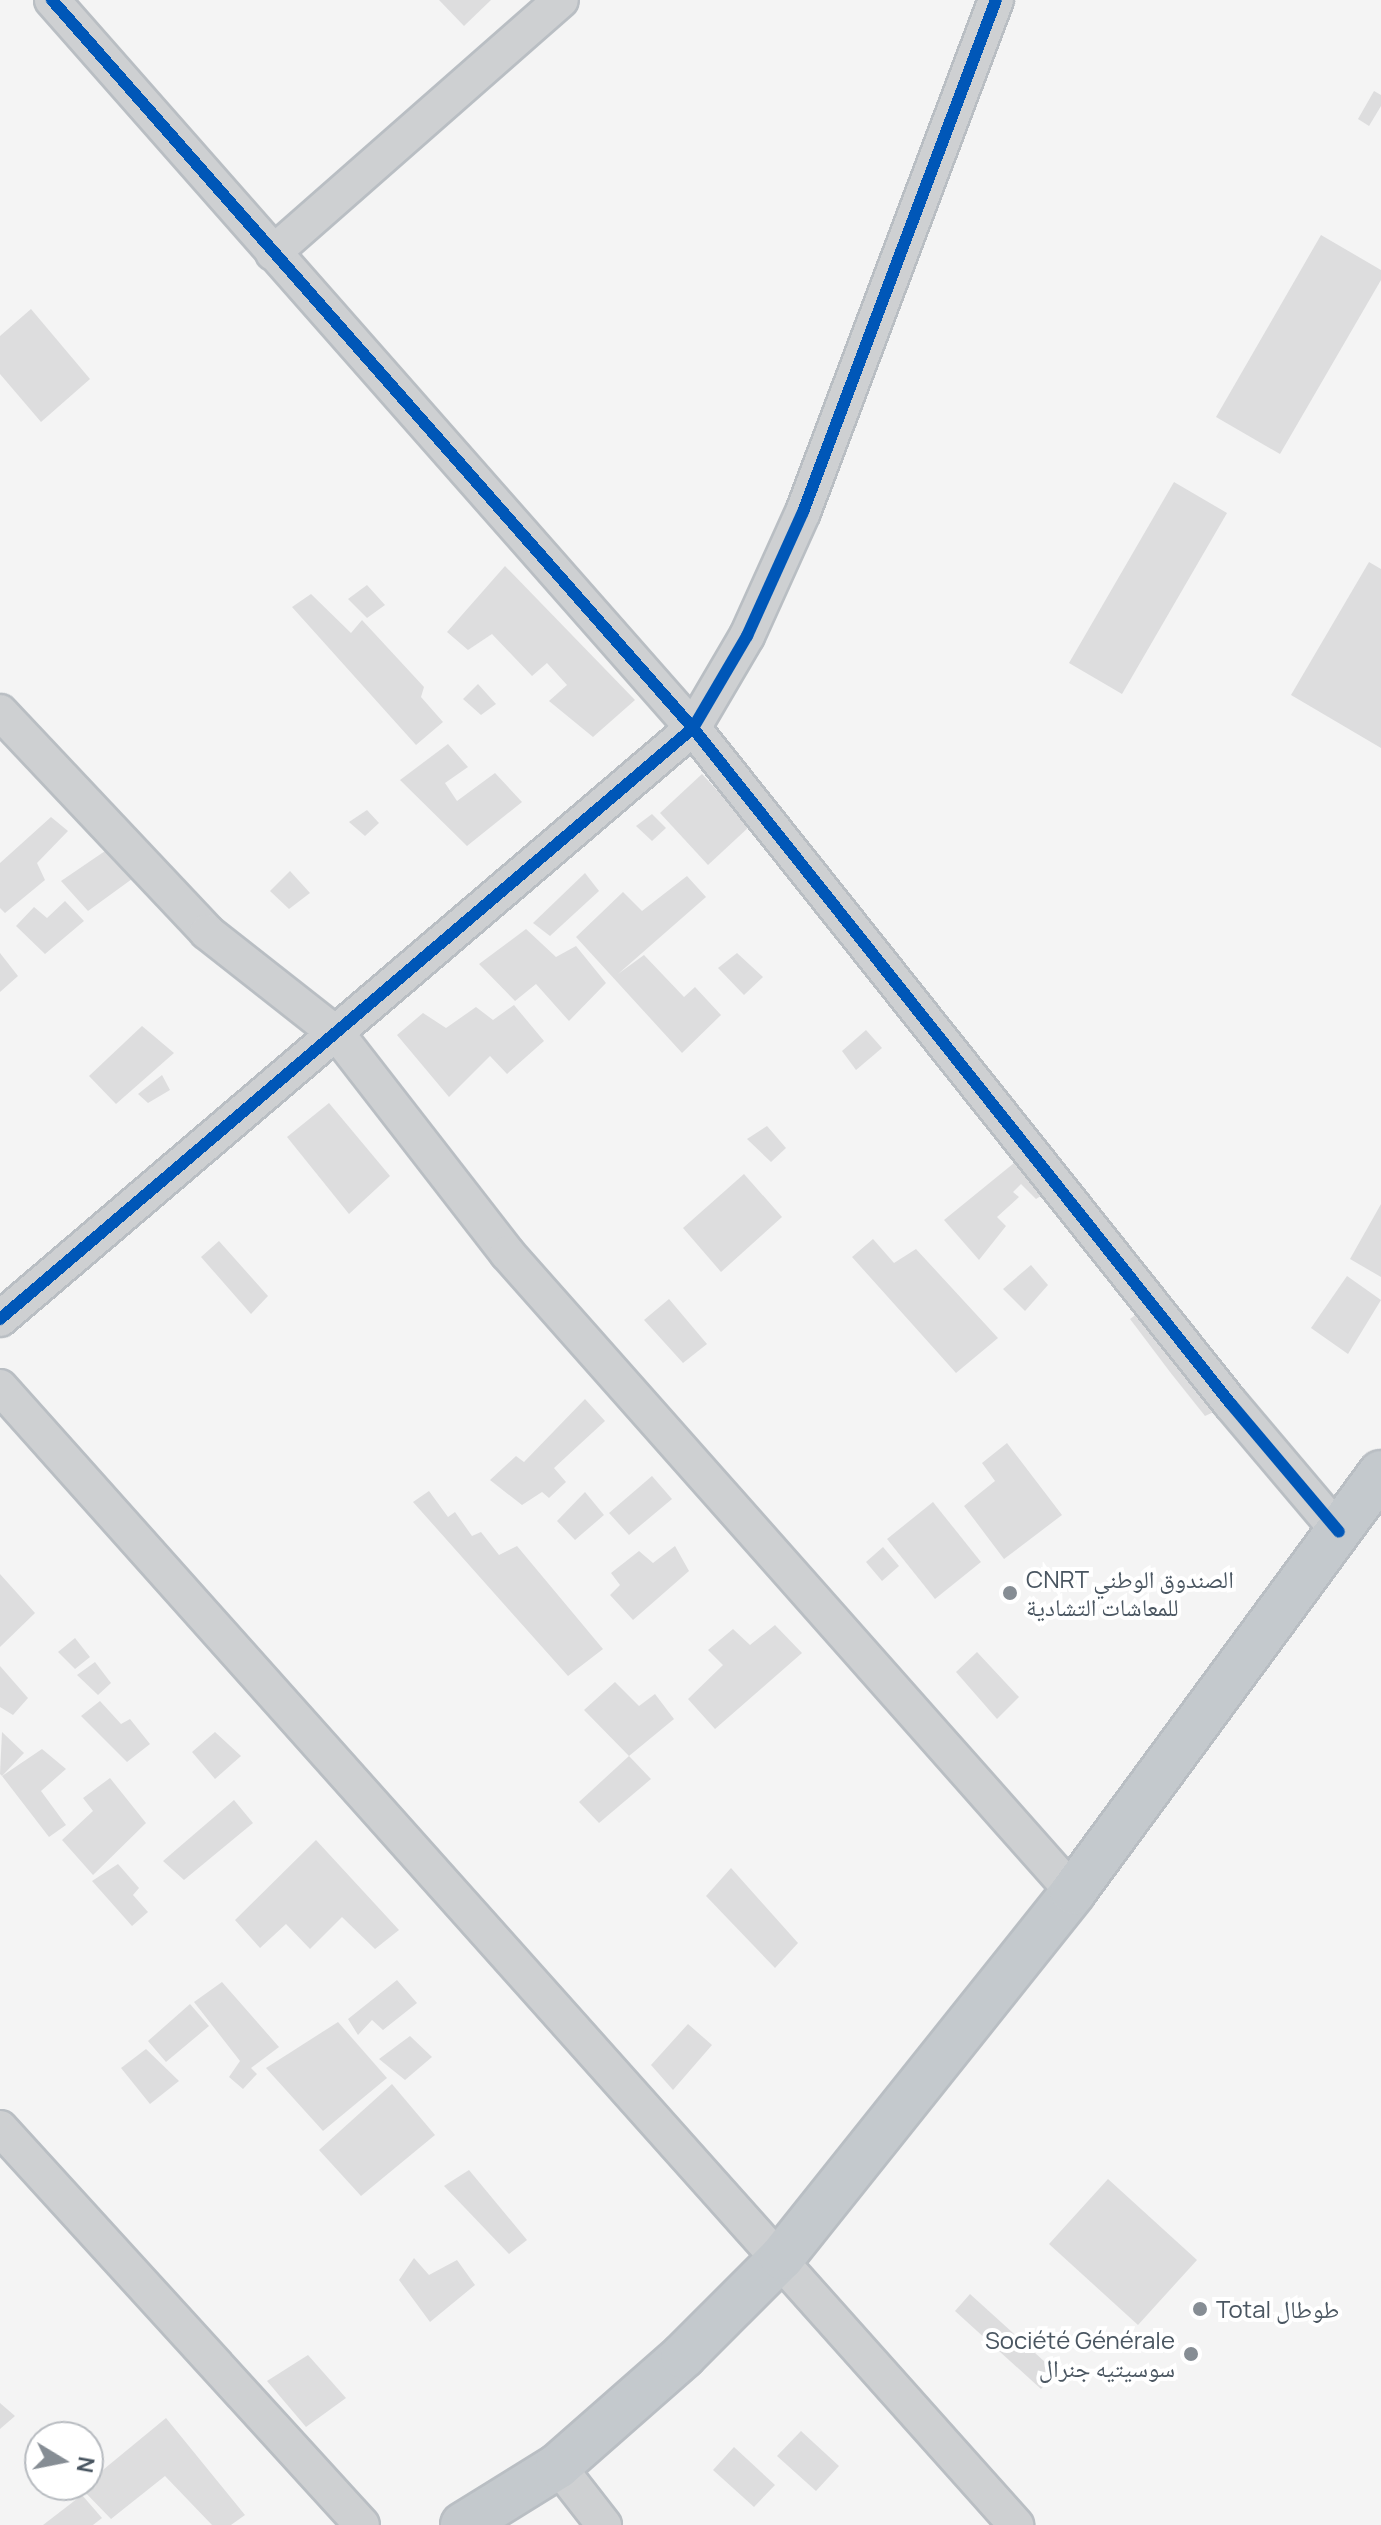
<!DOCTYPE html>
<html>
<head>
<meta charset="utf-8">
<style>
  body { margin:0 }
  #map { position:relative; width:1381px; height:2525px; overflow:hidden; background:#f4f4f4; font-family:Manrope,"Noto Naskh Arabic",sans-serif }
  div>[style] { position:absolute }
  .building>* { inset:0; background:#ddddde }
  .roads { filter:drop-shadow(2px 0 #b9bec3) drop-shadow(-2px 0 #b9bec3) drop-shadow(0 2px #b9bec3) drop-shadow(0 -2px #b9bec3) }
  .minor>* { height:34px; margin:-17px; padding:0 17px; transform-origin:17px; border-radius:17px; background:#ced0d2 }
  .trunk>* { height:44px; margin:-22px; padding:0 22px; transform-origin:22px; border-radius:22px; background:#c4c9cd }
  .cycleway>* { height:12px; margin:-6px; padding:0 6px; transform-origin:6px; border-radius:6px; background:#0057b8 }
  .dots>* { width:22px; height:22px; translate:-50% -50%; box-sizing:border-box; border:4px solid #fff; border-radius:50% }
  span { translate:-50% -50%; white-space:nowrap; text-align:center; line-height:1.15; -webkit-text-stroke:8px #fff; paint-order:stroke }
  .poi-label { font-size:24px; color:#4a5661 }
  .left { translate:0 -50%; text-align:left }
  .right { translate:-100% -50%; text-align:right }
  .north { position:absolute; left:24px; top:2421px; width:80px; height:80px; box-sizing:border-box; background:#fff; border:2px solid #b7bbc0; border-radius:50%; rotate:100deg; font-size:22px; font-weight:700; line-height:32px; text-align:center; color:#4a5661 }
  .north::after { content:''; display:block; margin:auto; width:28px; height:36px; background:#868d94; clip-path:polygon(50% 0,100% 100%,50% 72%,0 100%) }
</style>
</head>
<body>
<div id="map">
  <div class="building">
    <i style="clip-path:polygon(439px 0,491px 0,464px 26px)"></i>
    <i style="clip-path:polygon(1374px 91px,1381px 95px,1381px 106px,1369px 126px,1358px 119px)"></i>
    <i style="clip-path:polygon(1321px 235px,1381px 270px,1381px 280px,1280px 454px,1216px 417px)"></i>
    <i style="clip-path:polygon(31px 309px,90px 379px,41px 422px,0 374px,0 336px)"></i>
    <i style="clip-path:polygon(1174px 482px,1227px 513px,1122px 694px,1069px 663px)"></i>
    <i style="clip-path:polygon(1369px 562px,1381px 569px,1381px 748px,1291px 695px)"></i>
    <i style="clip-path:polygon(505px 566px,635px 700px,593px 737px,549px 701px,567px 685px,547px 663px,532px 676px,492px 634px,468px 650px,447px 632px)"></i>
    <i style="clip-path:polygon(367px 585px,385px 605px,367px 618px,348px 599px)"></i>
    <i style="clip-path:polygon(311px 594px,351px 633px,362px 620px,424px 687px,421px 697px,443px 722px,416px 745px,292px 607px)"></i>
    <i style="clip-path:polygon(478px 684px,496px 704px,481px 715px,463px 699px)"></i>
    <i style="clip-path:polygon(448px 744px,468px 767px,445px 783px,457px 801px,495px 773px,522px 802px,467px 846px,400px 780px)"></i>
    <i style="clip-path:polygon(702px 774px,750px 826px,708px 865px,660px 813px)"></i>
    <i style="clip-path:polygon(367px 810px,379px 823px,365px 836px,349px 822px)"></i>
    <i style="clip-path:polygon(652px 814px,666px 828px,652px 841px,636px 826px)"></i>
    <i style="clip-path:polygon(51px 817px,68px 831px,37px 863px,45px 880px,5px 913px,0 908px,0 863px)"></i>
    <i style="clip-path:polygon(108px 849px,132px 879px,88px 911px,61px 881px)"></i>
    <i style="clip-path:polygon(290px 871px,310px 893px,289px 909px,270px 891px)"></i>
    <i style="clip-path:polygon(585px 873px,599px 891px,550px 936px,533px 923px)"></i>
    <i style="clip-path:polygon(687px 876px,706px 897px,618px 974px,644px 955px,684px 997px,695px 987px,721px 1015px,682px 1053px,576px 937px,623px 892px,642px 911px)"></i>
    <i style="clip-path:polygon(65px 901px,84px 921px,45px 954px,16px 926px,34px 907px,47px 918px)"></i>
    <i style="clip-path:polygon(526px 929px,556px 957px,576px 946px,606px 983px,569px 1021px,536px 984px,515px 1001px,479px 964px)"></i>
    <i style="clip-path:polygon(0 953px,18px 976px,0 992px)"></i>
    <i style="clip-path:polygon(737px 953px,763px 977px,744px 995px,718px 968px)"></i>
    <i style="clip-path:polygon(514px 1005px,544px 1041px,507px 1074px,490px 1056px,449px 1097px,397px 1035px,423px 1013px,446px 1028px,476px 1007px,493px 1020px)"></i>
    <i style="clip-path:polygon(142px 1026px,174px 1053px,116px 1104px,89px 1076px)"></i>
    <i style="clip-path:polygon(866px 1030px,882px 1048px,856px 1070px,842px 1051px)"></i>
    <i style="clip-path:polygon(162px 1075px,170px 1090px,148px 1103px,138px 1094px)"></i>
    <i style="clip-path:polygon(329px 1103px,390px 1176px,349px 1214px,287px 1137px)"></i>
    <i style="clip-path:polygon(767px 1126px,786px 1148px,771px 1162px,747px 1139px)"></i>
    <i style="clip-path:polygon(1030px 1150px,1058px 1185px,1036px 1199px,1021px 1184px,1013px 1192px,1019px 1197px,997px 1217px,1006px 1226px,979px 1260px,944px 1220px)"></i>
    <i style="clip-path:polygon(744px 1174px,782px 1217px,721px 1272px,683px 1228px)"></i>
    <i style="clip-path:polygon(1381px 1204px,1381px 1277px,1350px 1259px)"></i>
    <i style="clip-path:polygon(873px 1239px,894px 1263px,916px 1249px,998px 1338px,956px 1373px,852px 1257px)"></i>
    <i style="clip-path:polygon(219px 1241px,268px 1296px,251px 1314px,201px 1257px)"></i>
    <i style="clip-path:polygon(1031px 1265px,1048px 1285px,1025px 1311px,1003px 1289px)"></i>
    <i style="clip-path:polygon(1347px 1276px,1381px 1300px,1348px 1354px,1311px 1328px)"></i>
    <i style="clip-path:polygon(669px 1299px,707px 1344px,683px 1363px,644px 1320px)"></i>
    <i style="clip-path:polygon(1151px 1303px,1231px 1404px,1205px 1416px,1170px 1372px,1130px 1319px)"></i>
    <i style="clip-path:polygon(585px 1399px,605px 1421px,554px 1468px,566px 1482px,549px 1498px,542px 1492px,522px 1505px,490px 1480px,516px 1456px,524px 1462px)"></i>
    <i style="clip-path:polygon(1007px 1443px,1062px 1515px,1004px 1559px,964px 1506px,995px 1481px,982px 1463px)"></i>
    <i style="clip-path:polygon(652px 1476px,672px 1499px,629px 1535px,609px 1513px)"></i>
    <i style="clip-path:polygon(429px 1491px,448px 1517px,455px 1512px,472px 1536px,481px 1532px,499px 1555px,517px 1546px,603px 1649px,568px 1676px,413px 1502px)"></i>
    <i style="clip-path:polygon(585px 1492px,604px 1515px,575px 1540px,557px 1521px)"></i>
    <i style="clip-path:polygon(933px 1502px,981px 1562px,935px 1599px,887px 1539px)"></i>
    <i style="clip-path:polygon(675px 1546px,689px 1571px,633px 1620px,610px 1595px,620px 1585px,611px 1573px,639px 1551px,653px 1563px)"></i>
    <i style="clip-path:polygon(883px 1547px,899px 1566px,882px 1581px,866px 1562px)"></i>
    <i style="clip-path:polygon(0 1574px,35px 1613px,0 1647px)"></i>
    <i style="clip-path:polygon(775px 1625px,802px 1653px,715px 1729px,688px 1699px,723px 1665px,708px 1650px,733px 1629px,750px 1645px)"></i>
    <i style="clip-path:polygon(75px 1638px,90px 1657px,75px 1669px,58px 1652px)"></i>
    <i style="clip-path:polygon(977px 1652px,1019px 1697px,997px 1719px,956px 1672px)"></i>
    <i style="clip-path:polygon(95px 1662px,111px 1683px,98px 1695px,77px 1675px)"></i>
    <i style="clip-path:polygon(0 1666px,28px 1698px,13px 1715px,0 1707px)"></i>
    <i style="clip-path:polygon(615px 1682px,639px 1706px,655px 1694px,674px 1719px,629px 1756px,584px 1710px)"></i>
    <i style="clip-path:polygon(100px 1701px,121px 1724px,130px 1719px,150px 1744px,127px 1762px,81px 1716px)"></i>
    <i style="clip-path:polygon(2px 1732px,24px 1753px,2px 1776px,0 1774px)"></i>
    <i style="clip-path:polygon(215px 1732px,241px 1756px,215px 1779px,192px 1752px)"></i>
    <i style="clip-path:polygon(42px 1749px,66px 1769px,41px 1791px,66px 1825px,49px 1837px,2px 1776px)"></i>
    <i style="clip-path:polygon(629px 1756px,651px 1779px,599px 1823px,579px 1802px)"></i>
    <i style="clip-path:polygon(110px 1778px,146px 1823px,93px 1875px,62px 1840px,93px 1811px,83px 1798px)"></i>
    <i style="clip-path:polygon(234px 1800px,253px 1823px,184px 1880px,163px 1861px)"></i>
    <i style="clip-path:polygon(316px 1840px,399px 1930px,375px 1949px,342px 1917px,310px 1949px,286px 1924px,260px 1948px,235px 1920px)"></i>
    <i style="clip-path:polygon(118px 1864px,139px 1888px,133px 1895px,148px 1912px,132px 1926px,92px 1881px)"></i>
    <i style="clip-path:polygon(731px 1868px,798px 1943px,775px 1968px,706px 1896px)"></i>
    <i style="clip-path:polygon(397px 1980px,417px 2003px,383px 2030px,372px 2020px,358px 2035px,348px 2019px)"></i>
    <i style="clip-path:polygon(222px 1982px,279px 2047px,251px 2068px,257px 2074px,243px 2089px,229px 2077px,240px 2061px,194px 2002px)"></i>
    <i style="clip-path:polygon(190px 2004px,209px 2026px,166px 2062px,148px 2041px)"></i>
    <i style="clip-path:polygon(338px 2022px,387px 2078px,323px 2131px,266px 2068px)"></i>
    <i style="clip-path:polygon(688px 2024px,712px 2045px,673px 2090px,651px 2065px)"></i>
    <i style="clip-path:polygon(410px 2036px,432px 2057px,405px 2080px,379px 2059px)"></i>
    <i style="clip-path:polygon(146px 2049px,179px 2081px,150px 2104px,121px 2068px)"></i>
    <i style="clip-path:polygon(392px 2084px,435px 2135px,361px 2196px,319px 2150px)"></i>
    <i style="clip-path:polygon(469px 2170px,527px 2240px,509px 2254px,444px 2186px)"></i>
    <i style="clip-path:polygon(1108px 2179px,1197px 2260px,1138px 2325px,1049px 2244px)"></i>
    <i style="clip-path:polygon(414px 2258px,429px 2275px,457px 2260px,475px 2285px,430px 2322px,399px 2280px)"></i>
    <i style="clip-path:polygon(970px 2294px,1056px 2372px,1041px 2389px,955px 2311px)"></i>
    <i style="clip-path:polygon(308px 2355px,346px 2398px,306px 2427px,267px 2381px)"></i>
    <i style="clip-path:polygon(0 2403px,15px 2416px,0 2429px)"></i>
    <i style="clip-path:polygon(166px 2418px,245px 2515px,231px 2525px,212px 2525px,165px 2476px,111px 2519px,81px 2488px)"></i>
    <i style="clip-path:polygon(801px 2431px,839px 2466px,816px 2491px,777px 2456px)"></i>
    <i style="clip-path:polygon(734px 2447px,775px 2485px,754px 2507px,713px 2470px)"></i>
    <i style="clip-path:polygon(82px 2495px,102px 2518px,93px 2525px,43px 2525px)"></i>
  </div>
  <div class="roads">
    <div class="minor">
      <i style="left:52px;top:0;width:970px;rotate:48.64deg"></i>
      <i style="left:693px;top:728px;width:864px;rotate:51.49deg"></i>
      <i style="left:1231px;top:1404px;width:167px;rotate:49.8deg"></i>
      <i style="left:273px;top:253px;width:383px;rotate:-41.3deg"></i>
      <i style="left:0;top:712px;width:302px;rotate:46.7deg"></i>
      <i style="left:207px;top:932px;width:167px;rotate:38.2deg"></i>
      <i style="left:338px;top:1035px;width:276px;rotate:52.2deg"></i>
      <i style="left:507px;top:1253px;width:854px;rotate:48.47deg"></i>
      <i style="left:0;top:1319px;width:911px;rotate:-40.46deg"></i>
      <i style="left:693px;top:728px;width:107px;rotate:-59.6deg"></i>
      <i style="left:747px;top:636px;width:136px;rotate:-65.7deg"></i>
      <i style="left:803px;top:512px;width:547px;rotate:-69.35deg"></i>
      <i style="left:0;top:1387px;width:1526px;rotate:48.24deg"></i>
      <i style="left:0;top:2128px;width:537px;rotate:47.64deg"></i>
      <i style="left:558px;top:2466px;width:75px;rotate:52.1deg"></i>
    </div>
    <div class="trunk">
      <i style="left:463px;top:2525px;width:112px;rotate:-31.8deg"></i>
      <i style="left:558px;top:2466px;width:167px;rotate:-41.3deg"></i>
      <i style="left:683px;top:2356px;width:140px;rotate:-45deg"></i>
      <i style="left:782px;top:2257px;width:467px;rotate:-51.4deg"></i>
      <i style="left:1073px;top:1892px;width:520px;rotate:-53.68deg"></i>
    </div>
  </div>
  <div class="cycleway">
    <i style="left:52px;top:0;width:970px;rotate:48.64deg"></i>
    <i style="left:693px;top:728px;width:864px;rotate:51.49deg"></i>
    <i style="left:1231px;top:1404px;width:167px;rotate:49.8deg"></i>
    <i style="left:0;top:1319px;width:911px;rotate:-40.46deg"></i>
    <i style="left:693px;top:728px;width:107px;rotate:-59.6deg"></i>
    <i style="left:747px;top:636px;width:136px;rotate:-65.7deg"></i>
    <i style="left:803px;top:512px;width:547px;rotate:-69.35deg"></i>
  </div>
  <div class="dots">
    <i style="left:1010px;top:1593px;background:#868d94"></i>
    <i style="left:1200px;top:2309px;background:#868d94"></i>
    <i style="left:1191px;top:2354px;background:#868d94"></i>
  </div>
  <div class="poi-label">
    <span class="left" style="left:1026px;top:1593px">CNRT الصندوق الوطني<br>للمعاشات التشادية</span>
    <span class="left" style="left:1216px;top:2309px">Total طوطال</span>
    <span class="right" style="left:1175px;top:2354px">Société Générale<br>سوسيتيه جنرال</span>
  </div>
  <div class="north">N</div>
</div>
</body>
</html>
